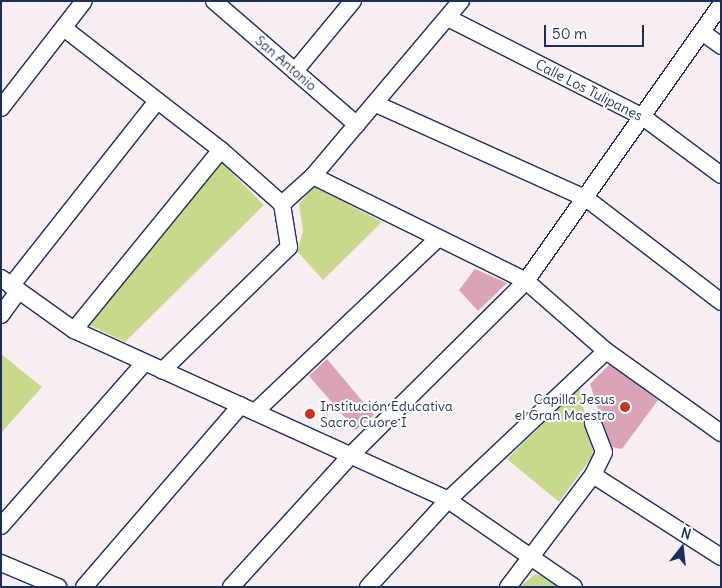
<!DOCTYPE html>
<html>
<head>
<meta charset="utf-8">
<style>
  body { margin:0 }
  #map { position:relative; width:722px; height:588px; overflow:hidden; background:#f8edf1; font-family:Delius,sans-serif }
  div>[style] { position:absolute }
  .green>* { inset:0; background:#c8d98d }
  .building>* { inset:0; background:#daa3b7 }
  .roads { filter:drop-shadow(1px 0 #1b2f5e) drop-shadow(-1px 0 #1b2f5e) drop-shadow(0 1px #1b2f5e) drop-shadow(0 -1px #1b2f5e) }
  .minor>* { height:16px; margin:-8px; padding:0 8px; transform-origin:8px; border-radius:8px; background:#fff }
  .dots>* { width:14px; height:14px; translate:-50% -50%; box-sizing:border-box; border:2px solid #fff; border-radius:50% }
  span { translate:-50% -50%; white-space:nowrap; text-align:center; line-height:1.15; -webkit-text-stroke:4px #fff; paint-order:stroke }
  .street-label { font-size:14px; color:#1b2f5e }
  .poi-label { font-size:14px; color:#1b2f5e }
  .right { translate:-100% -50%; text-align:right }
  .left { translate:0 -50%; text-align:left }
  .frame { position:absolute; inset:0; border:2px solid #1b2f5e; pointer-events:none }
  .north { position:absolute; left:657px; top:523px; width:50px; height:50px; -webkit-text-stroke:4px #fff; paint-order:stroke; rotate:16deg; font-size:14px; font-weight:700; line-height:20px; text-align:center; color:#1b2f5e }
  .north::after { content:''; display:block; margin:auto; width:18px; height:22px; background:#1b2f5e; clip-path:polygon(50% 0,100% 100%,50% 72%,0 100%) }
  .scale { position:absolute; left:544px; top:25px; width:100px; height:22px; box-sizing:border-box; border:2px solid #1b2f5e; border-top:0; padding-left:6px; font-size:15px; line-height:18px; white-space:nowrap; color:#1b2f5e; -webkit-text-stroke:4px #fff; paint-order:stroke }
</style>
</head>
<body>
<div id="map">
  <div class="green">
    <i style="clip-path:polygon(220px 161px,264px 205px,125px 342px,87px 324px)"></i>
    <i style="clip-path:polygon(314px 186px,382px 222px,323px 280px,297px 251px,303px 231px,299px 204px)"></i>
    <i style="clip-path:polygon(1px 354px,42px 387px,1px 433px)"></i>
    <i style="clip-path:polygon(579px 388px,594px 454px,559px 502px,507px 459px)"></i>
    <i style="clip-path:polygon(535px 574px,540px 575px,558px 587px,520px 587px)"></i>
  </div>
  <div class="building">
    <i style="clip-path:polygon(475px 269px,507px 283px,478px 311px,459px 290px)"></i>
    <i style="clip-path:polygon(327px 359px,374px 415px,356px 430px,309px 376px)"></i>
    <i style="clip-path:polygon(610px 364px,658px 400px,622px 449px,611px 447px,590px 384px)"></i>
  </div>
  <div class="roads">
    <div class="minor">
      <i style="left:214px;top:1px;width:189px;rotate:40.9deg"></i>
      <i style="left:448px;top:18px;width:219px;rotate:26.9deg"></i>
      <i style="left:643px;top:117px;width:97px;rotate:36.6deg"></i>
      <i style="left:65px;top:29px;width:197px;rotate:37.8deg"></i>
      <i style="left:221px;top:150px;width:81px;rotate:41.5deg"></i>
      <i style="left:282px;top:204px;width:44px;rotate:80.8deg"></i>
      <i style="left:289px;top:247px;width:177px;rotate:135.7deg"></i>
      <i style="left:702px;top:32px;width:24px;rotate:36deg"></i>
      <i style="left:295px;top:71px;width:91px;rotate:-50.4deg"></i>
      <i style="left:376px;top:104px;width:231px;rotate:24.2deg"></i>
      <i style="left:587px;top:199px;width:169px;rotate:37.5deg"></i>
      <i style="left:1px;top:108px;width:135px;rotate:-52.2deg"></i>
      <i style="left:313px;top:176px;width:237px;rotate:26.2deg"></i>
      <i style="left:526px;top:281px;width:106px;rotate:41.2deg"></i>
      <i style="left:606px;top:351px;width:141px;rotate:35.5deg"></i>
      <i style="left:282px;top:204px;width:42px;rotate:-42.1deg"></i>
      <i style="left:313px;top:176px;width:229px;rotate:-49.8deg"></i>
      <i style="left:1px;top:278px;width:90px;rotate:35.5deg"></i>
      <i style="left:74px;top:330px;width:411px;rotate:24.4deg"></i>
      <i style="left:448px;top:500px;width:153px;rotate:34.6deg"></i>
      <i style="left:11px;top:286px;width:236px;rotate:-51.7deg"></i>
      <i style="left:1px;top:315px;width:29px;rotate:-54deg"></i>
      <i style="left:74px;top:330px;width:232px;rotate:-50.8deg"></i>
      <i style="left:255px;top:412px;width:251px;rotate:-43.5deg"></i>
      <i style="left:593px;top:475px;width:152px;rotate:32.6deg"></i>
      <i style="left:1px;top:526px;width:217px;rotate:-48.7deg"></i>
      <i style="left:1px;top:563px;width:62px;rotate:22.8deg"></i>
      <i style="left:84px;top:587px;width:240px;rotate:-49.2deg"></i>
      <i style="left:231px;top:587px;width:180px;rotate:-47.7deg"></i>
      <i style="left:352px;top:454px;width:245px;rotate:-44.8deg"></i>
      <i style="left:526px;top:281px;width:338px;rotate:-54.8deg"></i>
      <i style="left:368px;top:587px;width:118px;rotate:-47.4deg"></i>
      <i style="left:448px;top:500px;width:217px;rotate:-43.3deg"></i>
      <i style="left:508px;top:587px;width:141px;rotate:-52.8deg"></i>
      <i style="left:593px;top:475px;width:25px;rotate:-64deg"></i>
      <i style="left:604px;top:452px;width:31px;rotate:-111deg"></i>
    </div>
  </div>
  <div class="dots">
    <i style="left:625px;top:407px;background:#c8321e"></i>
    <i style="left:310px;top:414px;background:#c8321e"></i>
  </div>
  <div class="street-label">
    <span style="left:286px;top:63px;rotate:41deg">San Antonio</span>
    <span style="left:589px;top:90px;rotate:27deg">Calle Los Tulipanes</span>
  </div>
  <div class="poi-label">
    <span class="right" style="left:615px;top:407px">Capilla Jesus<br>el Gran Maestro</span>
    <span class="left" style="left:320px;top:414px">Institución Educativa<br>Sacro Cuore I</span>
  </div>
  <div class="frame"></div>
  <div class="north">N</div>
  <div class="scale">50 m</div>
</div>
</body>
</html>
